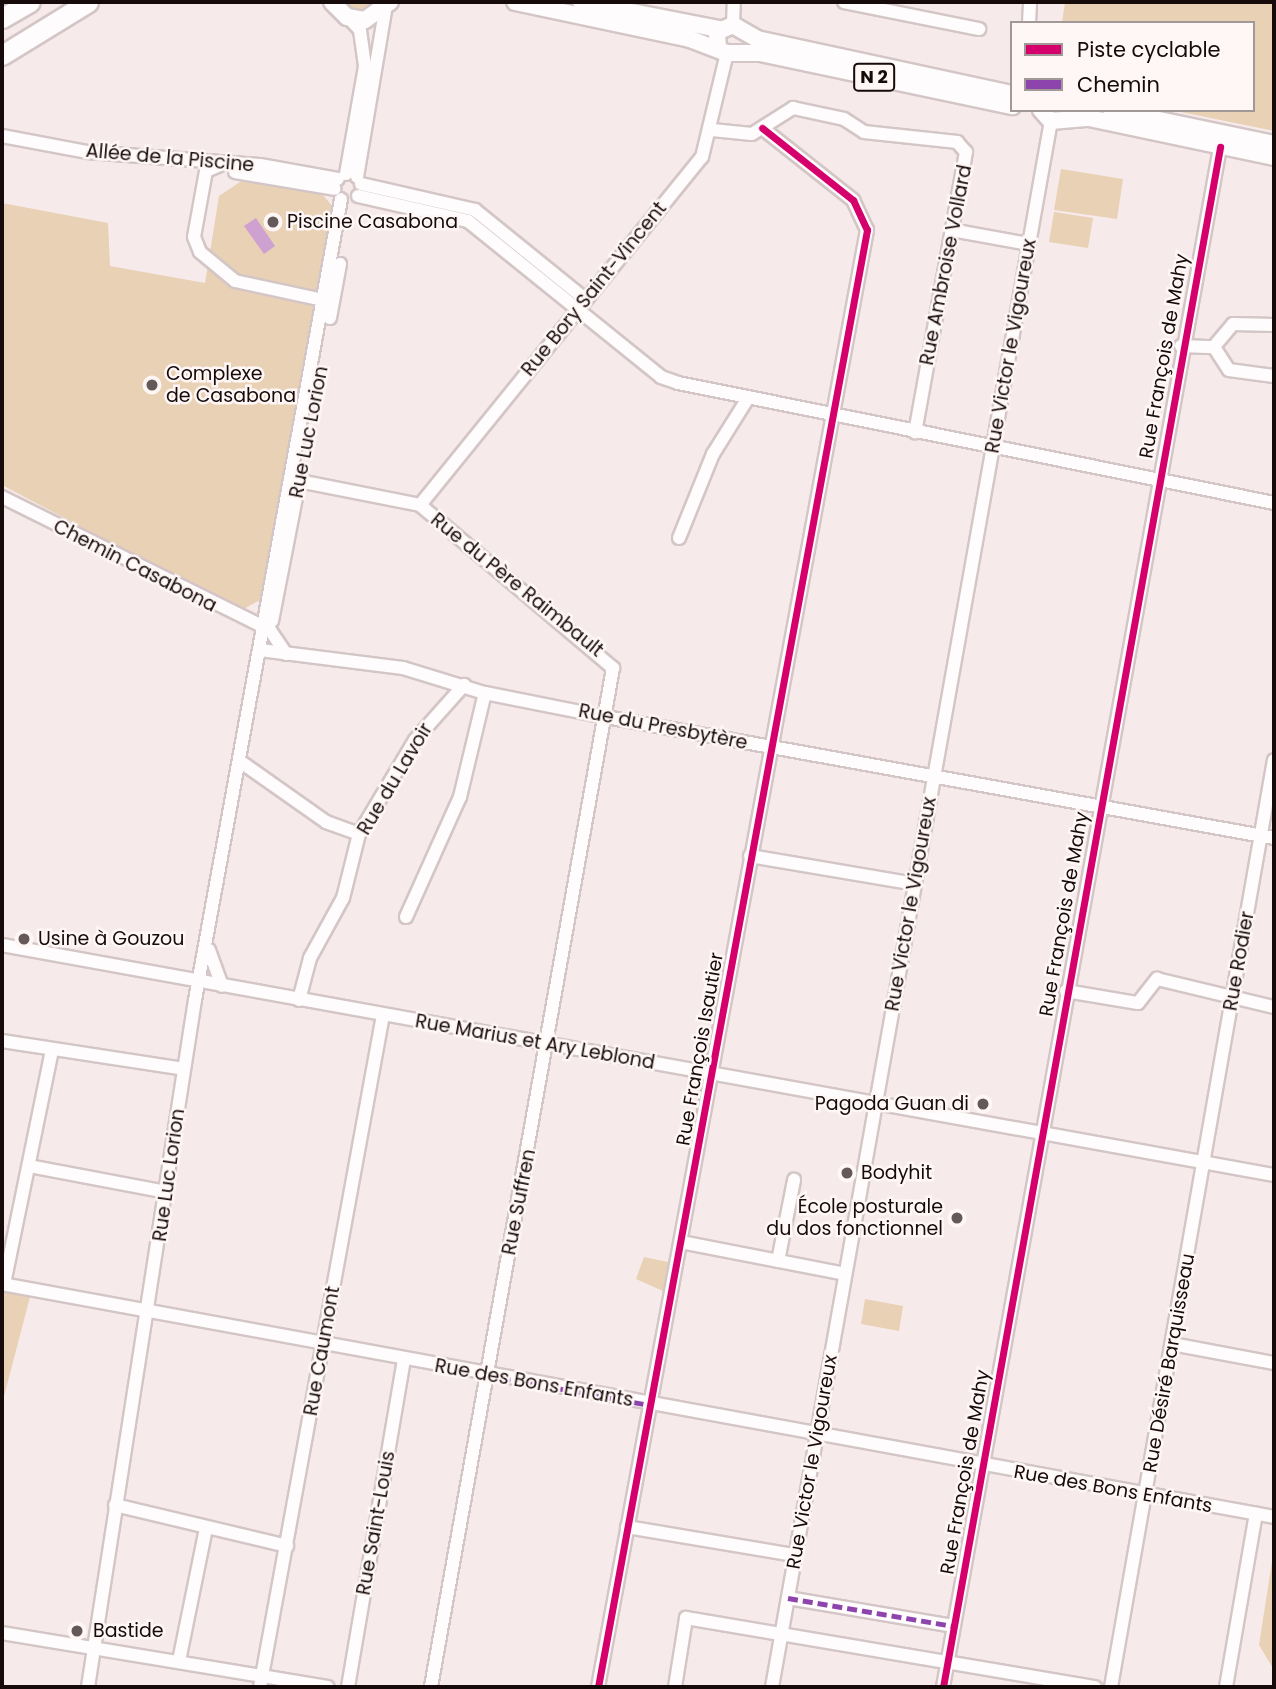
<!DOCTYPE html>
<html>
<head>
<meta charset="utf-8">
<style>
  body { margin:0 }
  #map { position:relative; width:1276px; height:1689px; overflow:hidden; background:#f7eaea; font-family:Poppins,sans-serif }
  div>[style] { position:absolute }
  .green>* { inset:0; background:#e8d1b4 }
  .water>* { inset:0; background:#cea1d1 }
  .roads { filter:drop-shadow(2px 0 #d4c6c6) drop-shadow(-2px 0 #d4c6c6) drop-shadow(0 2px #d4c6c6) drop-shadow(0 -2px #d4c6c6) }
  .minor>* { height:12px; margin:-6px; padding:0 6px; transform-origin:6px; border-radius:6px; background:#fefcfc }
  .major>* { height:16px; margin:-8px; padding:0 8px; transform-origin:8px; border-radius:8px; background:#fefcfc }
  .highway>* { height:19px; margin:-9.5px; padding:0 9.5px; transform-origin:9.5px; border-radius:9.5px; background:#fefcfc }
  .quiet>* { height:5px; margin-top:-2.5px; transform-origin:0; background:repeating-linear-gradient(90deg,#8e44ad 0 10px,transparent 0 15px) }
  .cycleway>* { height:7px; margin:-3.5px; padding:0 3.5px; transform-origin:3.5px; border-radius:3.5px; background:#d6006c }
  .dots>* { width:19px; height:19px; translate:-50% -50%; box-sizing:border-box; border:4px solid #fff7f6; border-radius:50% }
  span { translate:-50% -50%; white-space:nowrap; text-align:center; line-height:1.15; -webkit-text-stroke:5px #fff7f6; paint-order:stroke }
  .shield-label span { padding:2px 5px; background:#fff7f6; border:2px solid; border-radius:5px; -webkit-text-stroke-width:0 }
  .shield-label { font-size:18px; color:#160a0a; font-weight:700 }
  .street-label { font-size:19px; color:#160a0a }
  .poi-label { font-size:19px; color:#160a0a }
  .left { translate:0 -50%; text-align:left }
  .right { translate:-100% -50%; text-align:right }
  .frame { position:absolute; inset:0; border:4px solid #160a0a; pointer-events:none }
  .legend { position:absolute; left:1010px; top:21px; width:245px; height:91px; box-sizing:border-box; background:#fff7f6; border:2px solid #a29898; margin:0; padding:9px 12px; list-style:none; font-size:21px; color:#160a0a }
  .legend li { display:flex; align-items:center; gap:14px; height:35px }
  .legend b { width:35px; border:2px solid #a29898 }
</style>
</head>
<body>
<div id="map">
  <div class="green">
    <i style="clip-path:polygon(339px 2px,385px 2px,365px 14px)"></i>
    <i style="clip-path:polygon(1065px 2px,1274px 2px,1274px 131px,1171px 110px,1253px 110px,1253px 23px,1062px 23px)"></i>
    <i style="clip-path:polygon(1061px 169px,1123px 179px,1117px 219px,1054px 210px)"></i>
    <i style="clip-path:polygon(246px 178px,322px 194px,335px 209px,260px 600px,240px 611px,2px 485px,2px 203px,108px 223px,110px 266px,205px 283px,219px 196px)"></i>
    <i style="clip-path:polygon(1054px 212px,1093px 218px,1088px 248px,1049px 242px)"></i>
    <i style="clip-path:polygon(644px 1257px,668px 1262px,663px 1291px,636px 1279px)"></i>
    <i style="clip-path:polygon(2px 1292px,30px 1297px,2px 1404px)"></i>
    <i style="clip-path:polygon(865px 1299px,903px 1306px,899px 1331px,861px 1324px)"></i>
    <i style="clip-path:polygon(1274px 1549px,1274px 1670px,1259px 1645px)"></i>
  </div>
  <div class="water">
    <i style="clip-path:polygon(256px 218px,275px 246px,264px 254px,244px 226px)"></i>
  </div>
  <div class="roads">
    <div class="minor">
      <i style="left:844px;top:2px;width:138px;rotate:11.3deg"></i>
      <i style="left:1029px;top:23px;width:21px;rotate:-87deg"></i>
      <i style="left:733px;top:25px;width:23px;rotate:-88deg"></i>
      <i style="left:712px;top:130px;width:40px;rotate:5.7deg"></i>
      <i style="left:752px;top:134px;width:49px;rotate:-32.4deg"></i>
      <i style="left:793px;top:108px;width:52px;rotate:12.2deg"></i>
      <i style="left:844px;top:119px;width:24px;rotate:33deg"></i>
      <i style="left:864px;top:132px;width:94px;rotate:6.1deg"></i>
      <i style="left:957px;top:142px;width:13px;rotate:48deg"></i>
      <i style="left:966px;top:152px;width:285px;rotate:100.3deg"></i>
      <i style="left:2px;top:136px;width:86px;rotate:10.7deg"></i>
      <i style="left:87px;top:152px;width:173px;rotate:4.3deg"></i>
      <i style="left:260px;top:165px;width:79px;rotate:10.2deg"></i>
      <i style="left:220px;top:165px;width:15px;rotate:157deg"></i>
      <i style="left:206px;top:171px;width:67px;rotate:100.3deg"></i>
      <i style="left:194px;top:237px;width:16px;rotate:68deg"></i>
      <i style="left:200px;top:252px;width:45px;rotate:39.6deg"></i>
      <i style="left:235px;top:281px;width:99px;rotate:12.2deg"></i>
      <i style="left:235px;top:172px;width:101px;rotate:9.6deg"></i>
      <i style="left:346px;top:174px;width:110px;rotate:-80deg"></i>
      <i style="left:365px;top:66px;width:36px;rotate:-98deg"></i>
      <i style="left:360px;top:30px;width:18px;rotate:-133deg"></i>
      <i style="left:357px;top:177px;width:168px;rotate:-80.4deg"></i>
      <i style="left:361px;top:184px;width:117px;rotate:12.8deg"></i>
      <i style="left:475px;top:210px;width:141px;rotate:39deg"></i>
      <i style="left:358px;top:196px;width:113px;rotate:12.8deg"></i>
      <i style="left:468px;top:221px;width:248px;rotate:38.9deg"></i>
      <i style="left:661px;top:377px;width:18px;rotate:19deg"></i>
      <i style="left:678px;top:383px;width:608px;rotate:11.38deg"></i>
      <i style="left:951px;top:230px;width:79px;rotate:10.2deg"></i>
      <i style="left:330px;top:318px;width:55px;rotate:-79.5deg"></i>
      <i style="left:1274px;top:325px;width:41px;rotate:-178.6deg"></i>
      <i style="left:1233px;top:324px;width:30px;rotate:130deg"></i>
      <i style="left:1214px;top:347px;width:27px;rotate:57deg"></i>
      <i style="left:1229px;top:370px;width:45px;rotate:7.6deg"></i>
      <i style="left:1181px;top:346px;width:33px;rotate:2deg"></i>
      <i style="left:294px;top:467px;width:18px;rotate:56deg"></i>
      <i style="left:304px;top:482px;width:118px;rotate:11.2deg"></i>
      <i style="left:420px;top:505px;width:253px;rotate:40.2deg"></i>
      <i style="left:613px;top:668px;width:1035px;rotate:100.13deg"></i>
      <i style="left:2px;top:497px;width:299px;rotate:26.4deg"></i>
      <i style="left:270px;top:630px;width:29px;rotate:56deg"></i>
      <i style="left:420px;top:505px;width:448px;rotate:-51deg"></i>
      <i style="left:702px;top:157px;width:107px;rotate:-76.5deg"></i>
      <i style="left:679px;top:538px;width:91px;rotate:-68deg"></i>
      <i style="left:713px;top:454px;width:66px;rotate:-58deg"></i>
      <i style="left:272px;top:621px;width:125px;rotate:-79deg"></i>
      <i style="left:260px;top:650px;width:144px;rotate:7.2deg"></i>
      <i style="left:403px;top:668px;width:86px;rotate:17deg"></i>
      <i style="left:485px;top:693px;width:112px;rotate:11.3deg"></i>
      <i style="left:595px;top:715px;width:690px;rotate:10.27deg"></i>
      <i style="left:241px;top:762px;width:104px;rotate:35.2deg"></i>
      <i style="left:326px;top:822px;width:35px;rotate:20deg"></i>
      <i style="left:750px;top:856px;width:167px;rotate:9.6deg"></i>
      <i style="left:406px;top:917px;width:132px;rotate:-65.8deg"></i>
      <i style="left:460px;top:797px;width:107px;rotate:-76.5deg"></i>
      <i style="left:2px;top:945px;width:1293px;rotate:10.25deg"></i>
      <i style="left:209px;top:950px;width:38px;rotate:70deg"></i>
      <i style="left:1066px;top:991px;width:73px;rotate:9.5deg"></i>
      <i style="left:1138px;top:1003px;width:31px;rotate:-52deg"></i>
      <i style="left:1157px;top:979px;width:120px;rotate:13.5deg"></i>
      <i style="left:299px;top:1000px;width:43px;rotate:-75.3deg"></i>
      <i style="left:310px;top:958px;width:68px;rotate:-61.2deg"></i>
      <i style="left:343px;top:898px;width:66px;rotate:-76deg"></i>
      <i style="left:359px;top:834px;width:109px;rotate:-59.2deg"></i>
      <i style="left:415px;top:740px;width:74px;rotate:-48.3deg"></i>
      <i style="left:2px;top:1041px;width:184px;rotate:8.7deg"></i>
      <i style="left:29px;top:1166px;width:140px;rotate:10.7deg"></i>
      <i style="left:681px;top:1242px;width:167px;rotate:11deg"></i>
      <i style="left:778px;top:1261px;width:83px;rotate:-78.8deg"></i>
      <i style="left:2px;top:1284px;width:1293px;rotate:10.38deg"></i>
      <i style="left:4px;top:1284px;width:239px;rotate:-78.4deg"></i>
      <i style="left:1172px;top:1344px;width:104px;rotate:10.6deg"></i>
      <i style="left:115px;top:1505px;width:177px;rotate:13.4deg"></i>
      <i style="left:627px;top:1527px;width:170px;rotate:9.5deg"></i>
      <i style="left:788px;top:1598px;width:167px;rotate:9.6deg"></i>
      <i style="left:2px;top:1633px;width:330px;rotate:9.4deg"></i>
      <i style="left:179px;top:1661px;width:136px;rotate:-78.5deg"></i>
      <i style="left:88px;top:1687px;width:695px;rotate:-81.15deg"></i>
      <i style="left:195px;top:1000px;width:814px;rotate:-79.67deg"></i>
      <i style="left:260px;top:1687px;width:683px;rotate:-79.63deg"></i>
      <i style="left:348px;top:1687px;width:332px;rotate:-80.3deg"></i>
      <i style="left:598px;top:1687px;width:1482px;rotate:-79.54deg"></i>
      <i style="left:867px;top:230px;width:33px;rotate:-115deg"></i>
      <i style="left:853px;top:200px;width:116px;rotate:-141.6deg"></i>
      <i style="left:675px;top:1687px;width:70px;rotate:-80.9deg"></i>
      <i style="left:686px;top:1618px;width:415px;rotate:9.6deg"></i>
      <i style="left:772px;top:1687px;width:1591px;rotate:-79.9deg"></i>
      <i style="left:943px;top:1687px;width:1565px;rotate:-79.8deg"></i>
      <i style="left:1111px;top:1687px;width:941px;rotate:-80.03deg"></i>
      <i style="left:1226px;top:1687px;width:176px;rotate:-80.2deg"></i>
    </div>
    <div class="major">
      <i style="left:332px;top:2px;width:21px;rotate:45deg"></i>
      <i style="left:347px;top:17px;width:18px;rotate:9deg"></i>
      <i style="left:365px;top:20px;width:31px;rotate:-36deg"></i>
      <i style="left:515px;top:2px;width:179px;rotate:11.9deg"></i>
      <i style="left:690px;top:39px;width:40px;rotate:21deg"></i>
      <i style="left:727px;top:53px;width:33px"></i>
      <i style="left:760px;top:53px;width:258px;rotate:11.9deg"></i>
      <i style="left:581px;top:2px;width:141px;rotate:11.1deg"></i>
      <i style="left:718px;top:48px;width:16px;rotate:-94deg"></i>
      <i style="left:717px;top:32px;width:17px;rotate:-24deg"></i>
      <i style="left:733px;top:25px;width:28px;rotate:30deg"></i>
      <i style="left:757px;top:39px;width:261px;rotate:12.2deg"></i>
      <i style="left:1041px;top:110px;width:15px;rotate:48deg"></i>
      <i style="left:1051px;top:121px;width:38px;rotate:-5deg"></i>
      <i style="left:1089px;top:118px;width:189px;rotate:11.9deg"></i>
      <i style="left:1111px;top:110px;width:167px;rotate:11.8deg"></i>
    </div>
    <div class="highway">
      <i style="left:2px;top:18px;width:32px;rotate:-30deg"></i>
      <i style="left:2px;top:55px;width:101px;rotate:-31.6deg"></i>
    </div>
  </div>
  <div class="quiet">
    <i style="left:486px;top:1375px;width:167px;rotate:10.4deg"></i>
    <i style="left:788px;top:1598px;width:167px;rotate:9.6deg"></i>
  </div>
  <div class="cycleway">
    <i style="left:598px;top:1687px;width:1482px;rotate:-79.54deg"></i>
    <i style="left:867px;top:230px;width:33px;rotate:-115deg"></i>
    <i style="left:853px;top:200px;width:116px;rotate:-141.6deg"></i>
    <i style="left:943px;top:1687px;width:1565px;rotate:-79.8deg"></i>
  </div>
  <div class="dots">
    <i style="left:273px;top:222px;background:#655858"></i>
    <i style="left:152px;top:385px;background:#655858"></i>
    <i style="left:24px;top:939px;background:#655858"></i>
    <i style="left:983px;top:1104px;background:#655858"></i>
    <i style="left:847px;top:1173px;background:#655858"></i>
    <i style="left:957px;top:1218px;background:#655858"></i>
    <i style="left:77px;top:1631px;background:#655858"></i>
  </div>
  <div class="shield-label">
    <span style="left:874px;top:77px">N 2</span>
  </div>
  <div class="street-label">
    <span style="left:170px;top:158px;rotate:5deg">Allée de la Piscine</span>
    <span style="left:946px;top:265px;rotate:-79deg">Rue Ambroise Vollard</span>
    <span style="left:594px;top:289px;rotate:-51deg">Rue Bory Saint-Vincent</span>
    <span style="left:1011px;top:346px;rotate:-80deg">Rue Victor le Vigoureux</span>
    <span style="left:1164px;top:356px;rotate:-80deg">Rue François de Mahy</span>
    <span style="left:309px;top:432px;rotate:-79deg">Rue Luc Lorion</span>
    <span style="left:135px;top:566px;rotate:27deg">Chemin Casabona</span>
    <span style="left:517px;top:585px;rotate:39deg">Rue du Père Raimbault</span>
    <span style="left:663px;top:727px;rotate:11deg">Rue du Presbytère</span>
    <span style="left:395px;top:779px;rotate:-59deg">Rue du Lavoir</span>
    <span style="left:911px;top:904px;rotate:-80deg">Rue Victor le Vigoureux</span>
    <span style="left:1064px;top:914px;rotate:-80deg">Rue François de Mahy</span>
    <span style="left:1239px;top:961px;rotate:-80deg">Rue Rodier</span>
    <span style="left:535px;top:1042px;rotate:10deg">Rue Marius et Ary Leblond</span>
    <span style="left:700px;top:1049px;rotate:-80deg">Rue François Isautier</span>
    <span style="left:169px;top:1175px;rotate:-82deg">Rue Luc Lorion</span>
    <span style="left:519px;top:1202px;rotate:-79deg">Rue Suffren</span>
    <span style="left:322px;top:1351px;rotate:-80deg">Rue Caumont</span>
    <span style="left:1169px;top:1363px;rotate:-80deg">Rue Désiré Barquisseau</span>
    <span style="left:534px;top:1383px;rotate:10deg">Rue des Bons Enfants</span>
    <span style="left:812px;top:1462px;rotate:-80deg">Rue Victor le Vigoureux</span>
    <span style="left:965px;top:1472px;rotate:-80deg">Rue François de Mahy</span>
    <span style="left:1113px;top:1489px;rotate:10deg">Rue des Bons Enfants</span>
    <span style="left:376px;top:1523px;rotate:-80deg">Rue Saint-Louis</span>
  </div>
  <div class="poi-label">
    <span class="left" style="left:287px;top:222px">Piscine Casabona</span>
    <span class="left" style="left:166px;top:385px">Complexe<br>de Casabona</span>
    <span class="left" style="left:38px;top:939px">Usine à Gouzou</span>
    <span class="right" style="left:969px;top:1104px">Pagoda Guan di</span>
    <span class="left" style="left:861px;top:1173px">Bodyhit</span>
    <span class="right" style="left:943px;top:1218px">École posturale<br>du dos fonctionnel</span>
    <span class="left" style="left:93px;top:1631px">Bastide</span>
  </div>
  <div class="frame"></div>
  <ul class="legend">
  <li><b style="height:9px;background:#d6006c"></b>Piste cyclable</li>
  <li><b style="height:9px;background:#8e44ad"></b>Chemin</li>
  </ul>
</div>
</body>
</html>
